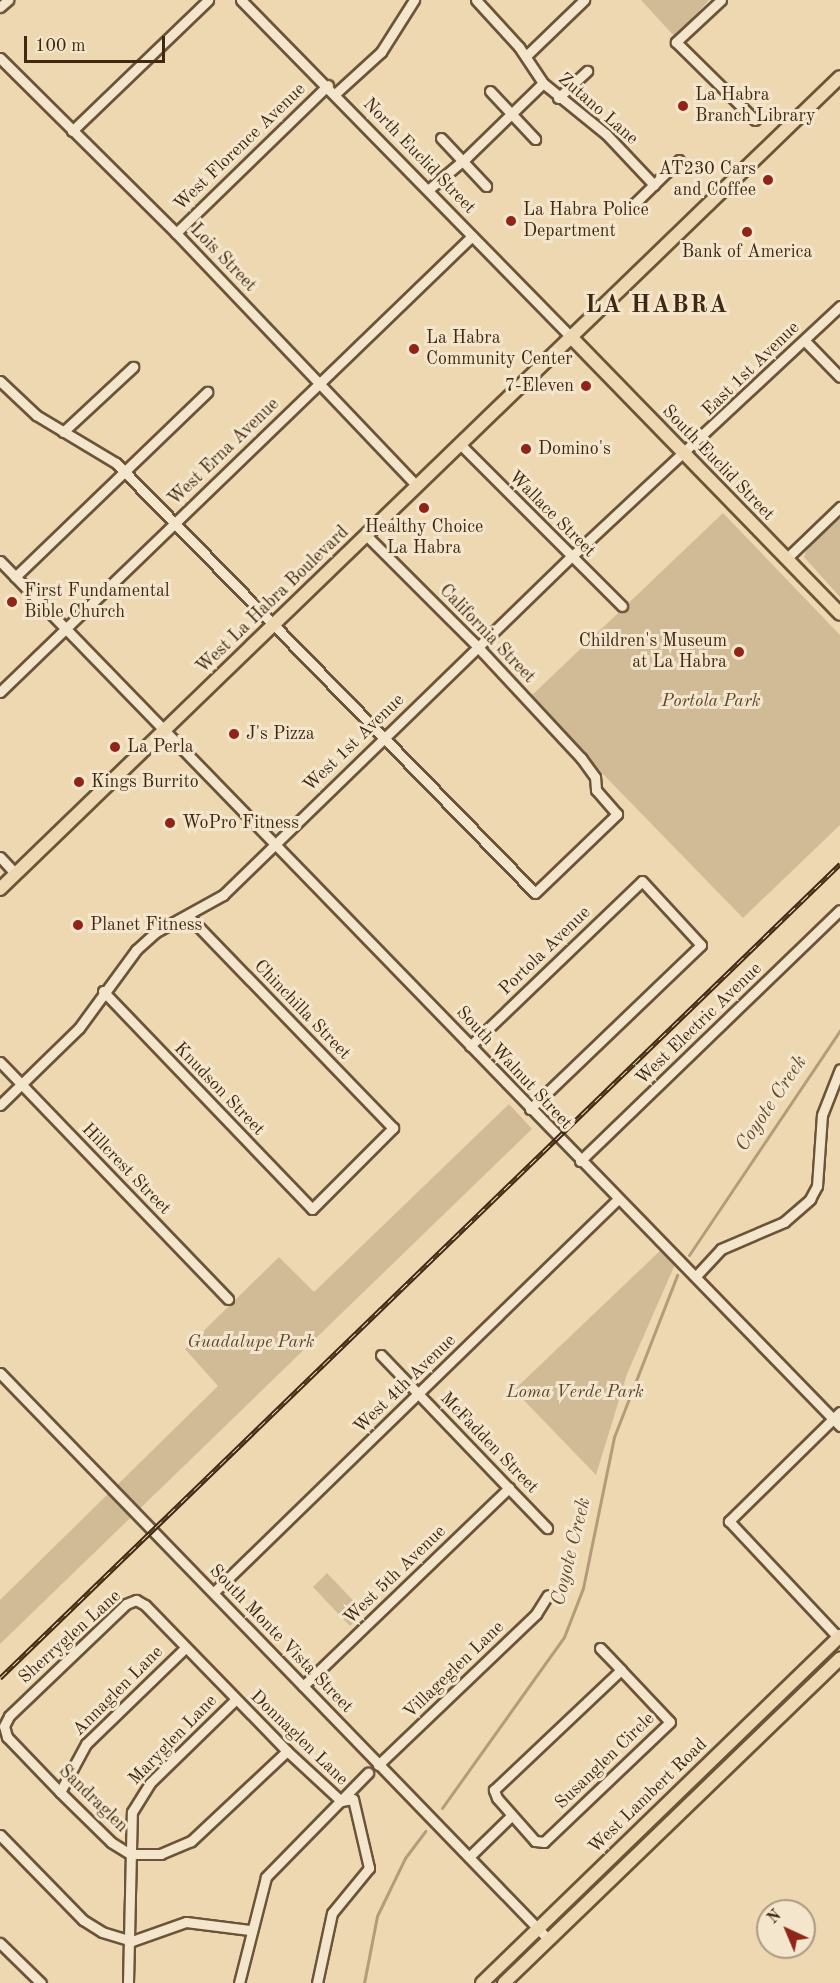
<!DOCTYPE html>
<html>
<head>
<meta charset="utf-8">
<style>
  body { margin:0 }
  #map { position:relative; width:840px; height:1983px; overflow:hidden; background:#eed8b1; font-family:"Old Standard TT",serif }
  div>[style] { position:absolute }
  .green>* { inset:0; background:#d1ba96 }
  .stream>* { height:3px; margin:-1.5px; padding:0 1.5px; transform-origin:1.5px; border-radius:1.5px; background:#b39c7a }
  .roads { filter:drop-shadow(2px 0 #6c5438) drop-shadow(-2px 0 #6c5438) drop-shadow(0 2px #6c5438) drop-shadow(0 -2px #6c5438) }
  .minor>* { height:9px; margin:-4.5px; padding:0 4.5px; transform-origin:4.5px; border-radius:4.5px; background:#f4e6cc }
  .major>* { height:12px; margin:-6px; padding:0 6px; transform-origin:6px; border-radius:6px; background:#eed8b1 }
  .rail>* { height:5px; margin-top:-2.5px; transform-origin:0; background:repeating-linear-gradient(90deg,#f4e6cc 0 9px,#412810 0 18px); box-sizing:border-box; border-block:2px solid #412810 }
  .dots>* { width:16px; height:16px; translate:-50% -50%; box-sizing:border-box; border:3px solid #f4e6cc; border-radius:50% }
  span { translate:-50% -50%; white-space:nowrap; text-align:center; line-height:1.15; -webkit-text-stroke:6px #f4e6cc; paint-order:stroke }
  .poi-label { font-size:18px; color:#412810 }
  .left { translate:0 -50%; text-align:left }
  .right { translate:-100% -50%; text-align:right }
  .street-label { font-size:18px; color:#412810 }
  .park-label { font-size:18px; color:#5e452b; font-style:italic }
  .water-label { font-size:20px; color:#634b30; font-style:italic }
  .district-label { font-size:24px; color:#412810; font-weight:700; letter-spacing:1.5px }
  .north { position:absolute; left:756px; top:1899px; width:60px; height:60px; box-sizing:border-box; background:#f4e6cc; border:2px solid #ac9a81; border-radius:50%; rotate:316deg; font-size:16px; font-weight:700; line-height:24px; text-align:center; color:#412810 }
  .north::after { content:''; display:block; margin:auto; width:21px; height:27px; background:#8f2418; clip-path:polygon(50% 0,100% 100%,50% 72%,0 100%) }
  .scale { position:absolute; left:24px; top:36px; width:141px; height:27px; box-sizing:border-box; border:3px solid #412810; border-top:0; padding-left:8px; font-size:18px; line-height:21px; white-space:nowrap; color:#412810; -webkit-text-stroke:4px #f4e6cc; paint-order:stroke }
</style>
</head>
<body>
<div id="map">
  <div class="green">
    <i style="clip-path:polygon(641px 0,709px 0,675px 37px)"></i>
    <i style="clip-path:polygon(723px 513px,840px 635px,840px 825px,743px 918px,529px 698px)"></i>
    <i style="clip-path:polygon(840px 516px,840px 597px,804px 557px,808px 546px)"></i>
    <i style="clip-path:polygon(509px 1104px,532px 1129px,0 1644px,0 1600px,218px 1386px,185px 1349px,279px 1257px,314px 1292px)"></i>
    <i style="clip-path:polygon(664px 1247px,677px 1260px,627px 1374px,596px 1475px,514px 1390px)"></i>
    <i style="clip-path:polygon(327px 1573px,364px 1612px,350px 1626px,313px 1587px)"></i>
  </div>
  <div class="stream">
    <i style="left:689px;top:1255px;width:271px;rotate:-56.1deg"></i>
    <i style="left:442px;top:1808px;width:210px;rotate:-54.5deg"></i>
    <i style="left:564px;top:1637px;width:53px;rotate:-68.8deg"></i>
    <i style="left:583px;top:1588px;width:154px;rotate:-78.4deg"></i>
    <i style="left:614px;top:1437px;width:174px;rotate:-68.7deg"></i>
    <i style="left:364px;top:1983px;width:68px;rotate:-79deg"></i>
    <i style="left:377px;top:1916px;width:64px;rotate:-64.2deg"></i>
    <i style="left:405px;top:1858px;width:34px;rotate:-53deg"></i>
  </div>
  <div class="roads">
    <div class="minor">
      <i style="left:241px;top:0;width:472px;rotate:45.6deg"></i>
      <i style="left:476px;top:0;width:64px;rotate:47.5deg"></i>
      <i style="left:519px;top:47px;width:43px;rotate:56.3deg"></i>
      <i style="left:543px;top:83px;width:81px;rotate:39deg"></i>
      <i style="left:606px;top:134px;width:70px;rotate:46.7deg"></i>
      <i style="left:721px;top:0;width:62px;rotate:137deg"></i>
      <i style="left:676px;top:42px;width:111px;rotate:44.6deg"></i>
      <i style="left:0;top:7px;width:11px;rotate:-41deg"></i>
      <i style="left:526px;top:56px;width:81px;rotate:-44deg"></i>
      <i style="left:0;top:58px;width:248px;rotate:44.8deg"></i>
      <i style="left:176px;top:233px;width:349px;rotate:46.4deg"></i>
      <i style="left:490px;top:91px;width:66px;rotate:46.8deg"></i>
      <i style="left:336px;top:93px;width:61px;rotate:-42.3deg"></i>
      <i style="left:381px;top:52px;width:62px;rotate:-57.6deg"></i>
      <i style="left:558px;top:98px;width:40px;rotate:-43deg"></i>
      <i style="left:72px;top:131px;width:189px;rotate:-43.9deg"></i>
      <i style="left:441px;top:138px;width:66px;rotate:46.8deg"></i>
      <i style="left:428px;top:190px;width:51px;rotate:-40.2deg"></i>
      <i style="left:467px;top:157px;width:106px;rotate:-44.2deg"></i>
      <i style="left:631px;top:207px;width:67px;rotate:-44.4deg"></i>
      <i style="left:176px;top:233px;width:212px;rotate:-44.2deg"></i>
      <i style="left:805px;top:341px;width:50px;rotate:45.8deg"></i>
      <i style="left:0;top:381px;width:50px;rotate:43.4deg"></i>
      <i style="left:36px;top:415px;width:93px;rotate:31deg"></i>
      <i style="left:116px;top:463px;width:600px;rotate:45.74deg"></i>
      <i style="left:535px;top:893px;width:114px;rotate:-43.9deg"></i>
      <i style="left:617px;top:814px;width:32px;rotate:-131deg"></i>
      <i style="left:596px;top:790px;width:13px;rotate:-94deg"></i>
      <i style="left:595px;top:777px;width:24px;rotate:-126deg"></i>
      <i style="left:581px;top:758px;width:151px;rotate:-132.9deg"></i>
      <i style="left:478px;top:647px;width:158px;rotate:-135deg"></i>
      <i style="left:63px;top:432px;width:96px;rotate:-42.9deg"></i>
      <i style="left:460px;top:444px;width:229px;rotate:45deg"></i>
      <i style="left:787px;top:558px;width:74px;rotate:-43.9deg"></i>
      <i style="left:0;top:561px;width:1206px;rotate:45.84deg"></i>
      <i style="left:15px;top:577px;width:267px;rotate:-43.9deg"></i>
      <i style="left:0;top:692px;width:656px;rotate:-44.01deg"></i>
      <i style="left:0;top:857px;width:23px;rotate:47deg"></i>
      <i style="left:103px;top:991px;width:302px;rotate:46.2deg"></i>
      <i style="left:312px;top:1209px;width:115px;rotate:-45deg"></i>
      <i style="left:393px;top:1128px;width:295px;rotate:-134deg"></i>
      <i style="left:470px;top:1046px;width:238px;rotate:-43.8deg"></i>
      <i style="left:642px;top:881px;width:87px;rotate:47.3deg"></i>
      <i style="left:701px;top:945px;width:237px;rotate:136.2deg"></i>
      <i style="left:0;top:1062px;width:329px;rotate:46.1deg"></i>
      <i style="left:0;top:1105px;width:110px;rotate:-44.3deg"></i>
      <i style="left:79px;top:1028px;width:97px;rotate:-53.8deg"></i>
      <i style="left:136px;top:950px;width:27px;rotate:-42deg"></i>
      <i style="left:156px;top:932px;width:77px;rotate:-28.9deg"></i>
      <i style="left:223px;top:895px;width:485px;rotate:-44.2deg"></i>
      <i style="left:571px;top:557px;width:368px;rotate:-43deg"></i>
      <i style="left:580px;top:1161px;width:361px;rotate:-44deg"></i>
      <i style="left:696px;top:1276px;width:37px;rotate:-47deg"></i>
      <i style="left:721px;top:1249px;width:69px;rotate:-23.2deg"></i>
      <i style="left:784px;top:1222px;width:35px;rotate:-41deg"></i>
      <i style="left:810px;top:1199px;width:15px;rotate:-62deg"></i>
      <i style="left:817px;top:1186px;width:71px;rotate:-86deg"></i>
      <i style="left:822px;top:1115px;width:49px;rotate:-68.6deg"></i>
      <i style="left:381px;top:1355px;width:240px;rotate:46.2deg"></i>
      <i style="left:0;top:1373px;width:789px;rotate:45.92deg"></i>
      <i style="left:840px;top:1412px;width:156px;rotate:135.5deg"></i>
      <i style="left:729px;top:1521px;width:162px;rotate:46.8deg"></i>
      <i style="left:214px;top:1592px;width:564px;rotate:-44.21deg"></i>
      <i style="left:600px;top:1648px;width:30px;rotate:46deg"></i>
      <i style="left:621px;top:1670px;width:71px;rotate:46.7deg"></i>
      <i style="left:670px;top:1722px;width:174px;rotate:136.4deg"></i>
      <i style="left:544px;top:1842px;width:9px;rotate:-174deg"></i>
      <i style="left:535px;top:1841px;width:57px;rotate:-131.5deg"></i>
      <i style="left:497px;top:1798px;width:9px;rotate:-111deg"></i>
      <i style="left:494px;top:1790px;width:175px;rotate:-43.4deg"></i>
      <i style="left:303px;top:1686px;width:286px;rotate:-43.9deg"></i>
      <i style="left:287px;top:1751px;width:132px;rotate:136.8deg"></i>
      <i style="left:191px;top:1841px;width:33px;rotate:157deg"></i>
      <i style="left:161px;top:1854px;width:31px;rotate:180deg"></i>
      <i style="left:130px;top:1854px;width:22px;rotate:-148deg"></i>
      <i style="left:111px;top:1842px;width:71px;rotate:-135.6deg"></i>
      <i style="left:60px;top:1792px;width:76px;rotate:-133.9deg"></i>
      <i style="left:7px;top:1737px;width:11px;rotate:-105deg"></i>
      <i style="left:4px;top:1726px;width:11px;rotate:-63deg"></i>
      <i style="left:9px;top:1716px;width:162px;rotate:-43.7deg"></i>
      <i style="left:126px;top:1604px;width:11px;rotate:-22deg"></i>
      <i style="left:136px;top:1600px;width:10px;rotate:29deg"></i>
      <i style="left:145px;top:1605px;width:204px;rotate:45.8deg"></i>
      <i style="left:287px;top:1751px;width:74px;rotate:42.8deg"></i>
      <i style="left:341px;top:1801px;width:12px;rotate:-9deg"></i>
      <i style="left:353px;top:1799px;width:71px;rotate:76.9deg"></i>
      <i style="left:369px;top:1868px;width:58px;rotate:129.4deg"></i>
      <i style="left:332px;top:1913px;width:72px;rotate:102.1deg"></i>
      <i style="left:378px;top:1765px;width:219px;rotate:-43.7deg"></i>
      <i style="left:536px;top:1614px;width:22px;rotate:-58deg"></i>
      <i style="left:60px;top:1792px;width:55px;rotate:-61.6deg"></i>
      <i style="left:86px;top:1744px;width:138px;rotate:-44.1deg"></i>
      <i style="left:0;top:1835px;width:119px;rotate:45.7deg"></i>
      <i style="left:83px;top:1920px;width:22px;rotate:32deg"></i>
      <i style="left:102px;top:1932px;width:31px;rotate:17deg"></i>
      <i style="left:132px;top:1941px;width:57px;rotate:-19.4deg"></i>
      <i style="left:186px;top:1922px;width:64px;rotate:7.1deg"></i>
      <i style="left:469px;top:1857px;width:59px;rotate:-44.3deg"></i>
      <i style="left:0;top:1943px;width:57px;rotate:44.3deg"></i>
      <i style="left:128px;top:1983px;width:171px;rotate:-88.7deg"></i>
      <i style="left:132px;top:1812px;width:34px;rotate:-58deg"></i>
      <i style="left:150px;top:1783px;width:119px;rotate:-44.3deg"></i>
      <i style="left:239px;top:1983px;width:109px;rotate:-75.7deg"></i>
      <i style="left:266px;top:1877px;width:146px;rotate:-45.6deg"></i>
    </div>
    <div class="major">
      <i style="left:571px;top:337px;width:386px;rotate:45.8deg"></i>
      <i style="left:0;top:889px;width:1168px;rotate:-44.03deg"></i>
      <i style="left:482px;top:1983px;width:499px;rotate:-44.1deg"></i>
      <i style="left:504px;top:1983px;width:467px;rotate:-44deg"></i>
    </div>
  </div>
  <div class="rail">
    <i style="left:0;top:1678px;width:1170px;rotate:-44.1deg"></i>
  </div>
  <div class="dots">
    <i style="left:683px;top:106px;background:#8f2418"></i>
    <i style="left:768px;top:180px;background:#8f2418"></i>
    <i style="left:511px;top:221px;background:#8f2418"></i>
    <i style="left:747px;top:232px;background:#8f2418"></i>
    <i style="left:414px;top:349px;background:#8f2418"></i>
    <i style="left:586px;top:386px;background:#8f2418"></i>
    <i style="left:526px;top:449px;background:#8f2418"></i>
    <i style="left:424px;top:508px;background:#8f2418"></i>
    <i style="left:12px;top:602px;background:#8f2418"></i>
    <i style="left:739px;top:652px;background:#8f2418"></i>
    <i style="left:234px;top:734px;background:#8f2418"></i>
    <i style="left:115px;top:747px;background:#8f2418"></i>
    <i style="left:79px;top:782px;background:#8f2418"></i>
    <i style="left:170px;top:823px;background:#8f2418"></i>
    <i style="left:78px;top:925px;background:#8f2418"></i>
  </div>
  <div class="poi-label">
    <span class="left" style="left:695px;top:106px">La Habra<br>Branch Library</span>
    <span class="right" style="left:756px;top:180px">AT230 Cars<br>and Coffee</span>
    <span class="left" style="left:523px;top:221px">La Habra Police<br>Department</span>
    <span style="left:747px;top:252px">Bank of America</span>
    <span class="left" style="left:426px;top:349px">La Habra<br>Community Center</span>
    <span class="right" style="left:574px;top:386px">7-Eleven</span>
    <span class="left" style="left:538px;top:449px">Domino's</span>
    <span style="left:424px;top:538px">Healthy Choice<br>La Habra</span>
    <span class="left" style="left:24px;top:602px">First Fundamental<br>Bible Church</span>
    <span class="right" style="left:727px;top:652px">Children's Museum<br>at La Habra</span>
    <span class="left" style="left:246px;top:734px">J's Pizza</span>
    <span class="left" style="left:127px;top:747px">La Perla</span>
    <span class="left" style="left:91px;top:782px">Kings Burrito</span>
    <span class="left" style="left:182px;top:823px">WoPro Fitness</span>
    <span class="left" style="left:90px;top:925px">Planet Fitness</span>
  </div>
  <div class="street-label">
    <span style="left:598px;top:109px;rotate:41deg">Zutano Lane</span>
    <span style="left:240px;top:147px;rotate:-44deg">West Florence Avenue</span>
    <span style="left:419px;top:156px;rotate:46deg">North Euclid Street</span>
    <span style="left:223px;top:258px;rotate:46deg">Lois Street</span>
    <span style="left:751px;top:369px;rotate:-44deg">East 1st Avenue</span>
    <span style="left:224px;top:452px;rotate:-44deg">West Erna Avenue</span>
    <span style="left:718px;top:463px;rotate:46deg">South Euclid Street</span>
    <span style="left:552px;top:514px;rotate:45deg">Wallace Street</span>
    <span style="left:273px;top:600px;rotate:-44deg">West La Habra Boulevard</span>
    <span style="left:487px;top:634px;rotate:46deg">California Street</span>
    <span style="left:354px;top:743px;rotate:-44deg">West 1st Avenue</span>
    <span style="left:545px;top:951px;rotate:-44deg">Portola Avenue</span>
    <span style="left:302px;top:1010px;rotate:46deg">Chinchilla Street</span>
    <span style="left:699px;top:1024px;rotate:-44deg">West Electric Avenue</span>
    <span style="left:514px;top:1068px;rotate:47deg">South Walnut Street</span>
    <span style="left:219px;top:1089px;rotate:46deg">Knudson Street</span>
    <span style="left:126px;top:1169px;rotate:46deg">Hillcrest Street</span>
    <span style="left:405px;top:1384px;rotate:-44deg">West 4th Avenue</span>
    <span style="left:489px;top:1443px;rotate:46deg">McFadden Street</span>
    <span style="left:395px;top:1575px;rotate:-44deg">West 5th Avenue</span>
    <span style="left:70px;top:1637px;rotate:-42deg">Sherryglen Lane</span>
    <span style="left:281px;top:1639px;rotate:46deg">South Monte Vista Street</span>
    <span style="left:454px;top:1670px;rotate:-44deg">Villageglen Lane</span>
    <span style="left:118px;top:1691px;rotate:-45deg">Annaglen Lane</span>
    <span style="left:299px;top:1738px;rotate:44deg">Donnaglen Lane</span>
    <span style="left:173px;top:1740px;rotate:-46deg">Maryglen Lane</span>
    <span style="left:605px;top:1761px;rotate:-44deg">Susanglen Circle</span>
    <span style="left:648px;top:1796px;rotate:-44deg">West Lambert Road</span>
    <span style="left:93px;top:1799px;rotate:44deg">Sandraglen</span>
  </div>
  <div class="park-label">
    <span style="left:711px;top:701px">Portola Park</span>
    <span style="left:251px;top:1342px">Guadalupe Park</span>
    <span style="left:575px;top:1392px">Loma Verde Park</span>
  </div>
  <div class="water-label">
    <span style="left:772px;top:1104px;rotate:-56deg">Coyote Creek</span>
    <span style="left:572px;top:1552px;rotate:-76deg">Coyote Creek</span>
  </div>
  <div class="district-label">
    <span style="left:657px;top:307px">LA HABRA</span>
  </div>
  <div class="north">N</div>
  <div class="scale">100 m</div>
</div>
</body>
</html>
